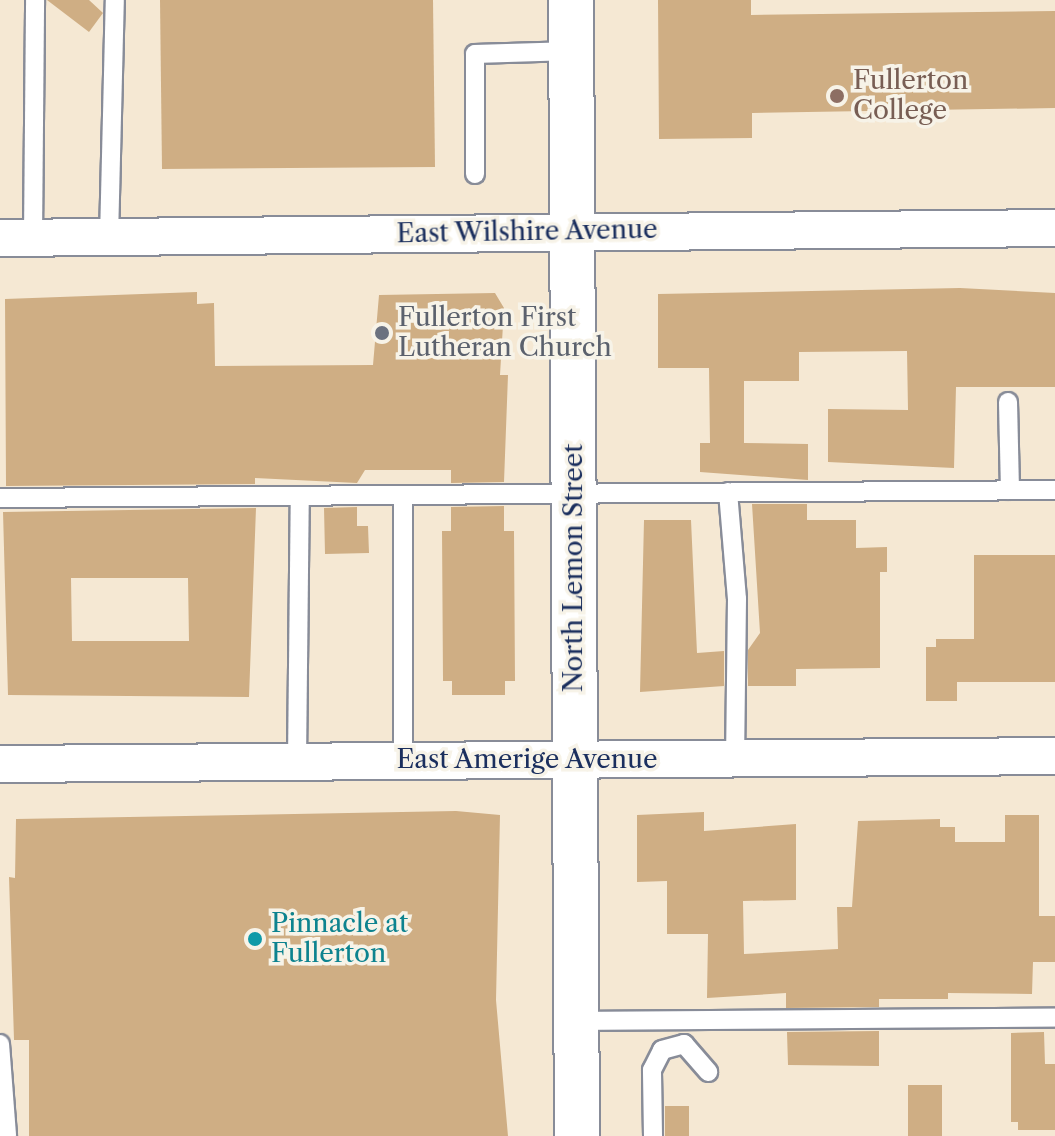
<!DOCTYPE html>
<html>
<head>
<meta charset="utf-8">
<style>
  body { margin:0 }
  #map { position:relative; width:1055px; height:1136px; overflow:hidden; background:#f5e8d3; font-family:"Libre Caslon Text",serif }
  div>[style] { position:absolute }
  .building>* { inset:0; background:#cfae84 }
  .roads { filter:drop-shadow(2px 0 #888c98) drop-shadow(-2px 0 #888c98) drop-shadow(0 2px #888c98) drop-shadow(0 -2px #888c98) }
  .service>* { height:18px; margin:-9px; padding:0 9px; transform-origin:9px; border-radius:9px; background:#fff }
  .minor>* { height:36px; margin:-18px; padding:0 18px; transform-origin:18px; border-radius:18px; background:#fff }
  .tertiary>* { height:44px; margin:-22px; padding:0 22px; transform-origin:22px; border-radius:22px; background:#fff }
  .dots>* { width:22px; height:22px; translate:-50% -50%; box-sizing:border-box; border:4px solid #f7f3e8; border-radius:50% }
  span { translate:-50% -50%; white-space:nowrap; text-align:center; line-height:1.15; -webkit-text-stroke:7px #f7f3e8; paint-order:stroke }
  .education-label { font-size:26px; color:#785e54 }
  .left { translate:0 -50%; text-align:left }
  .street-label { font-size:26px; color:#1b2f5e }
  .worship-label { font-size:26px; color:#5b616d }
  .culture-label { font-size:26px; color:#0d838f }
</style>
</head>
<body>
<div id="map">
  <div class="building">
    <i style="clip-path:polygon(47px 0,89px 0,103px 13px,89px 32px)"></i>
    <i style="clip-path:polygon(160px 0,433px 0,435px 167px,162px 169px)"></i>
    <i style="clip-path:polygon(658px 0,751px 0,751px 15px,1055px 11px,1055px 108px,752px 113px,752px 138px,659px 139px)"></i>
    <i style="clip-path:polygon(960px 288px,1055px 293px,1055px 387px,956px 387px,954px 468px,828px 462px,828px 409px,908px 410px,907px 351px,799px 352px,799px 381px,744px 381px,744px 443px,808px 444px,808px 480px,700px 472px,700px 443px,710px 443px,709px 368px,658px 368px,658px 294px)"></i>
    <i style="clip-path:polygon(197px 292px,197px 304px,214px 303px,215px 366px,373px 365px,379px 295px,495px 293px,504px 308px,500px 375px,508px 375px,504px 482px,451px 483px,451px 470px,365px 470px,357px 483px,255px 478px,255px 484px,6px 486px,5px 299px)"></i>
    <i style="clip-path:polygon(752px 504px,807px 504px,807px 520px,856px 520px,856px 548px,887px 547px,887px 572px,880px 572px,880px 668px,796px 669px,796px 686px,748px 686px,748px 650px,760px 633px)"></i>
    <i style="clip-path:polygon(504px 506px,504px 531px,514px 531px,515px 681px,505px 681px,505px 695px,452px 695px,452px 681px,443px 681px,442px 531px,451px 531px,451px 507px)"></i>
    <i style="clip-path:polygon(357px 507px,357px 526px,368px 526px,369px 553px,325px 554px,324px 508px)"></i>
    <i style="clip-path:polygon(evenodd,256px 508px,249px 697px,8px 695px,3px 512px,256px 508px,71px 578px,188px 578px,189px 641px,72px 641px,71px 578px)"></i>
    <i style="clip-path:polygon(644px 520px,691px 520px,697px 653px,724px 651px,724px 686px,640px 692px)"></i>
    <i style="clip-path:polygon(974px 555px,1055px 555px,1055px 682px,957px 682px,957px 701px,926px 701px,926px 647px,936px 647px,936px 639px,974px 639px)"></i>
    <i style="clip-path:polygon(456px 811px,500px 815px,496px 1000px,508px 1136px,29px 1136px,29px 1040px,14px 1040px,9px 877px,15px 878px,16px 819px)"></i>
    <i style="clip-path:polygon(704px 812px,704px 831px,796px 824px,796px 900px,743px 901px,744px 954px,838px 949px,837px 907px,852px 907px,858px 821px,940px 819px,940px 827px,955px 827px,955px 842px,1005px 842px,1005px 815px,1039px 815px,1039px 916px,1055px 916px,1055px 962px,1033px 962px,1032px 994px,948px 993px,948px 999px,879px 999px,879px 1007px,786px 1008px,786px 993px,707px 998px,708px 934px,667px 934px,667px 881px,637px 882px,637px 815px)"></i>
    <i style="clip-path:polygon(879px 1031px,879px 1066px,788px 1065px,787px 1032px)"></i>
    <i style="clip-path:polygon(1044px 1032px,1045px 1064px,1055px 1064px,1055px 1130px,1018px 1130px,1018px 1122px,1011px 1122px,1011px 1033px)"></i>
    <i style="clip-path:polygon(908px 1085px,942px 1085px,942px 1136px,908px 1136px)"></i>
    <i style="clip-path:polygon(665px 1106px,689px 1106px,689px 1136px,665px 1136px)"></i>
  </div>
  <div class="roads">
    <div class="service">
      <i style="left:475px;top:174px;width:120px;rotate:-90deg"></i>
      <i style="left:475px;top:54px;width:97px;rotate:-1.8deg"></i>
      <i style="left:33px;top:238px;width:238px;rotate:-89.5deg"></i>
      <i style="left:109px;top:238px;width:238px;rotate:-88.6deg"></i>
      <i style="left:1008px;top:402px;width:88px;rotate:88.7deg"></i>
      <i style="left:728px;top:492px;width:107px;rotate:85.2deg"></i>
      <i style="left:737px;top:599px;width:159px;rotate:90.7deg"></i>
      <i style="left:403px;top:495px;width:266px;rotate:90deg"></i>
      <i style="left:0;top:498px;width:1055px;rotate:-0.43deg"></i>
      <i style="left:297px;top:762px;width:266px;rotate:-89.4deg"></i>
      <i style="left:577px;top:1021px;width:478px;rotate:-0.4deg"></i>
      <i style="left:0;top:1044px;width:92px;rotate:85.6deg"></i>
      <i style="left:653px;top:1136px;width:66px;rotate:-90.9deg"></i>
      <i style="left:652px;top:1070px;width:22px;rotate:-63deg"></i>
      <i style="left:662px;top:1050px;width:23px;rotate:-15deg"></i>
      <i style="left:684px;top:1044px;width:37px;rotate:49deg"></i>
    </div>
    <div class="minor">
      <i style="left:0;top:238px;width:1055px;rotate:-0.54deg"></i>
      <i style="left:0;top:764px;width:1055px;rotate:-0.43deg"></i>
    </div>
    <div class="tertiary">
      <i style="left:571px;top:0;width:1136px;rotate:89.7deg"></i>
    </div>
  </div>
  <div class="dots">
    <i style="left:837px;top:96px;background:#8d6e63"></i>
    <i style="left:382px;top:333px;background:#6b7280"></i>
    <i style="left:255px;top:939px;background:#0f9aa8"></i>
  </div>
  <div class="education-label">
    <span class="left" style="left:853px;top:96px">Fullerton<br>College</span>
  </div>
  <div class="street-label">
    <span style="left:527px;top:232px;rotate:-1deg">East Wilshire Avenue</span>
    <span style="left:574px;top:568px;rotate:-90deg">North Lemon Street</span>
    <span style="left:527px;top:760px">East Amerige Avenue</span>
  </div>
  <div class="worship-label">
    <span class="left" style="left:398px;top:333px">Fullerton First<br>Lutheran Church</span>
  </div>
  <div class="culture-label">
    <span class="left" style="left:271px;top:939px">Pinnacle at<br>Fullerton</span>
  </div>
</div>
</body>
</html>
